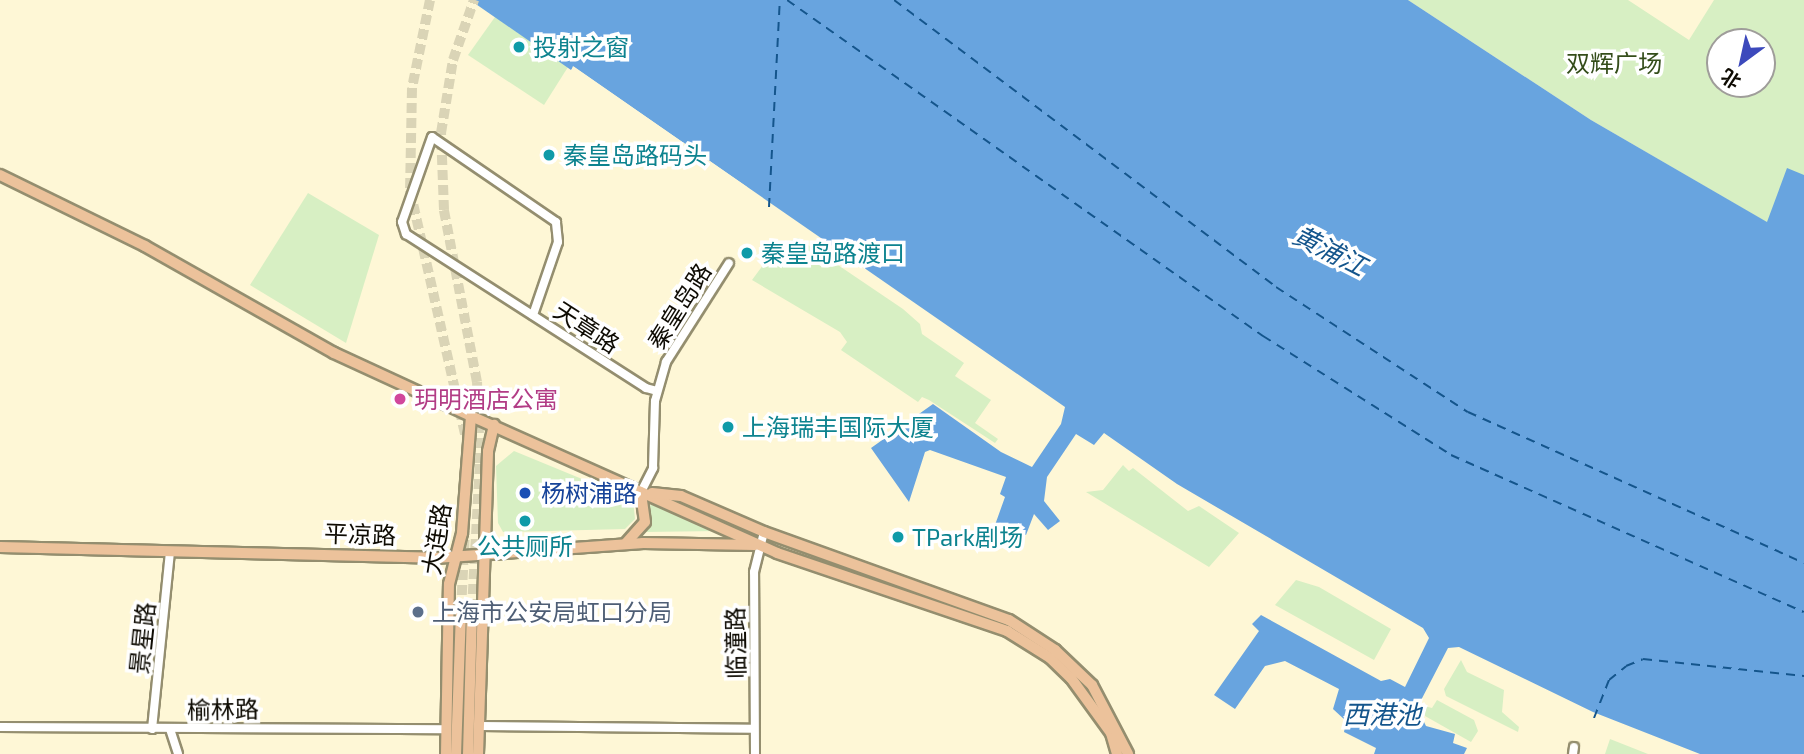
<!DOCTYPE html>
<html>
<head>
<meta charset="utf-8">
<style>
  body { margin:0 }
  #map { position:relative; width:1804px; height:754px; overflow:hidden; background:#fef7d6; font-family:"Exo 2","Noto Sans SC",sans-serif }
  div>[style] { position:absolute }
  .green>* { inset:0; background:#d7efc3 }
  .water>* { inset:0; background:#68a4df }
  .pier>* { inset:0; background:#fef7d6 }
  .ferry>* { height:2px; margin-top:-1px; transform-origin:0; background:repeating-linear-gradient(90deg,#14558c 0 9px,transparent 0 16px) }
  .major-tunnel>* { height:10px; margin-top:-5px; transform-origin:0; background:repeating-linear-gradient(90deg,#dad4b6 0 10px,transparent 0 15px) }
  .roads { filter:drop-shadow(2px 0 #948e6f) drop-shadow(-2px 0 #948e6f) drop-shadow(0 2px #948e6f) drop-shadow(0 -2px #948e6f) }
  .minor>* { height:8px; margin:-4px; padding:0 4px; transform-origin:4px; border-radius:4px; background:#fff }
  .major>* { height:10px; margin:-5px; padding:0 5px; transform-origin:5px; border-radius:5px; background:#ecc29b }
  .dots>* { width:19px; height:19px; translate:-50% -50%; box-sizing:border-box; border:4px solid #fff; border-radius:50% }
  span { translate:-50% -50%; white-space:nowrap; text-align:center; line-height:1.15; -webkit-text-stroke:7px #fff; paint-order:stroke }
  .culture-label { font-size:24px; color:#0d838f }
  .left { translate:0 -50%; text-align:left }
  .park-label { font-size:24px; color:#344d1a }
  .street-label { font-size:24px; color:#0e0b03 }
  .hotel-label { font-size:24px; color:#b23c85 }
  .transit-label { font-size:24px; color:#164399 }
  .service-label { font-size:24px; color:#4e5e75 }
  .water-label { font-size:26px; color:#14558c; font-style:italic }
  .north { position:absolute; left:1706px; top:28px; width:70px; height:70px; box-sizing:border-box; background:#fff; border:2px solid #9f9d9a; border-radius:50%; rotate:213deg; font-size:19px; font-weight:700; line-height:28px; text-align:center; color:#0e0b03 }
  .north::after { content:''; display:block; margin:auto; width:24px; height:32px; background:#3c49bc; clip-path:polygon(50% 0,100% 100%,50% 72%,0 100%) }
</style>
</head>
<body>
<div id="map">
  <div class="green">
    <i style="clip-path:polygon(evenodd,1408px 0,1628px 0,1689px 40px,1714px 0,1804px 0,1804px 200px,1779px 191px,1768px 223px,1591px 120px,1408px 0,1720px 42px,1762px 42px,1762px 84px,1720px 84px,1720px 42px)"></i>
    <i style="clip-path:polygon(495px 17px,568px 67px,544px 105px,468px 55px)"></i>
    <i style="clip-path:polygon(308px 193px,379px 235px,346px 343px,250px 285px)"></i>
    <i style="clip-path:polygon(798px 238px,903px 309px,920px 324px,922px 334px,964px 363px,955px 376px,991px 400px,975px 423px,998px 439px,995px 443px,929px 400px,922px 397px,918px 402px,841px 350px,847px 342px,840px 332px,752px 280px,777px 246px)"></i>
    <i style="clip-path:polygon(514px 451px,633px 500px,635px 519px,625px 529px,503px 532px,498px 523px,496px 466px)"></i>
    <i style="clip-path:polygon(1123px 465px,1129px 471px,1133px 468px,1188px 511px,1199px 506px,1239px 533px,1209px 567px,1086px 492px,1103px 490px)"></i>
    <i style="clip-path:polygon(651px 503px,718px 531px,644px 532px)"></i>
    <i style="clip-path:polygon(1296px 580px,1319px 587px,1391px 629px,1374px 660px,1275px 605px)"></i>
    <i style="clip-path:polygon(1461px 660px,1467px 672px,1504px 690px,1502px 712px,1519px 727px,1518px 732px,1446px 696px,1444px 689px)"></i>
    <i style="clip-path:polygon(1437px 700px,1474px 720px,1478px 731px,1471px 742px,1425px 716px,1424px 706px,1432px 708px)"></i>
    <i style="clip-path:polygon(1610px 739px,1648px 754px,1605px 754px)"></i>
  </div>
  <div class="water">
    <i style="clip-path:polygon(470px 0,1408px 0,1591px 120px,1767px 222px,1787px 168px,1804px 175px,1804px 754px,1700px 754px,1593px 712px,1459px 647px,1448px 648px,1417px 708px,1426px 726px,1455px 734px,1453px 743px,1467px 748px,1464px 754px,1374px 754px,1376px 748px,1344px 732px,1346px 721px,1333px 709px,1339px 689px,1285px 661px,1265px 666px,1235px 709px,1214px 695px,1259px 631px,1252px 624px,1261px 615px,1381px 681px,1390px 679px,1405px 687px,1429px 638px,1423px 628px,1177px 484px,1104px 433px,1094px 445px,1076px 434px,1047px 477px,1044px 501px,1060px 521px,1048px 530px,1034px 514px,1026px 535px,995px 525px,1005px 497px,1000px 494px,1006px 477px,930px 450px,925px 452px,909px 502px,871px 448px,933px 404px,1001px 452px,1032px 467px,1061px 424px,1065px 407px,574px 67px,571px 70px)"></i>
  </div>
  <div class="pier">
    <i style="clip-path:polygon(573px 66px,747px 187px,745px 190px,574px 71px,570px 73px)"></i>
  </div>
  <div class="ferry">
    <i style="left:787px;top:0;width:583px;rotate:35.22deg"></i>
    <i style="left:1263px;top:336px;width:222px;rotate:32.3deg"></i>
    <i style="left:1451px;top:455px;width:386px;rotate:24deg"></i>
    <i style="left:894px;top:0;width:478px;rotate:36.9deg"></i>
    <i style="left:1276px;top:287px;width:229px;rotate:33.1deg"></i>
    <i style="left:1468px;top:412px;width:368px;rotate:24.2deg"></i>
    <i style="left:769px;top:207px;width:207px;rotate:-87deg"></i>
    <i style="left:1594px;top:718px;width:41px;rotate:-68.5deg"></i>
    <i style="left:1609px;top:680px;width:22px;rotate:-39deg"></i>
    <i style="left:1626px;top:666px;width:18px;rotate:-22deg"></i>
    <i style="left:1643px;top:659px;width:162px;rotate:6deg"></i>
  </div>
  <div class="major-tunnel">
    <i style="left:430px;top:0;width:90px;rotate:101.6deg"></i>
    <i style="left:412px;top:88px;width:102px;rotate:91.1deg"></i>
    <i style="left:410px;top:190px;width:255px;rotate:77.3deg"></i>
    <i style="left:472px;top:609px;width:146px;rotate:-86.9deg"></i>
    <i style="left:480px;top:463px;width:81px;rotate:-92.1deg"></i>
    <i style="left:477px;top:382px;width:175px;rotate:-100.9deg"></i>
    <i style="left:444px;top:210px;width:77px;rotate:-92.2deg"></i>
    <i style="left:441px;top:133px;width:74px;rotate:-80.7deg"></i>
    <i style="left:453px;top:60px;width:64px;rotate:-70.7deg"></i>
    <i style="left:461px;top:610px;width:79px;rotate:-87.1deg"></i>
  </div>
  <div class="roads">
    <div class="minor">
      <i style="left:533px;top:315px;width:77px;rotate:-71.1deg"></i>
      <i style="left:558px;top:242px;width:20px;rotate:-96deg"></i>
      <i style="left:556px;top:222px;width:150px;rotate:-145.6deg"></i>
      <i style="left:432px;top:137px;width:90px;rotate:109.4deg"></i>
      <i style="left:402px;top:222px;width:13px;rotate:72deg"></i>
      <i style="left:406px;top:234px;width:285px;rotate:32.7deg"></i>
      <i style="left:646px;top:388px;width:11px;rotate:15deg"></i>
      <i style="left:641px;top:492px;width:27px;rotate:-63deg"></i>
      <i style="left:653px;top:468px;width:67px;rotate:-88.3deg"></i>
      <i style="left:655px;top:401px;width:41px;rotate:-74.2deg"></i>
      <i style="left:666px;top:362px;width:117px;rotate:-57.5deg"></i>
      <i style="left:480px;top:726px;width:273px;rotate:0.6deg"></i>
      <i style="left:0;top:727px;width:447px;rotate:0.3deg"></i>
      <i style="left:152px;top:729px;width:179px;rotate:-84.2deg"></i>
      <i style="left:170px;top:729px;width:26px;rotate:72deg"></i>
      <i style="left:755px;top:754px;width:182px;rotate:-90.3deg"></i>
      <i style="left:754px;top:572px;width:41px;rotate:-76deg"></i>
      <i style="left:1573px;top:754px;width:7px;rotate:-82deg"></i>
    </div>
    <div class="major">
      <i style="left:0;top:175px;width:161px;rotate:26.1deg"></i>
      <i style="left:145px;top:246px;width:217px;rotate:29.5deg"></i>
      <i style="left:334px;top:353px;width:151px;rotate:24.7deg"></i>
      <i style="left:471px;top:416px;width:335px;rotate:24.1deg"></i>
      <i style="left:777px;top:553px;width:243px;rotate:18.7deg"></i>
      <i style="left:1007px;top:631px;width:51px;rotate:32.1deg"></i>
      <i style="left:1050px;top:658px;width:29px;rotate:44deg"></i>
      <i style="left:1071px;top:678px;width:68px;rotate:54deg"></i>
      <i style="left:1111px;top:733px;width:22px;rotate:74deg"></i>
      <i style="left:652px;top:493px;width:29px;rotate:6deg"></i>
      <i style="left:681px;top:496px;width:90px;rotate:23.4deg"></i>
      <i style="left:764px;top:532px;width:260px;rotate:19.8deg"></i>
      <i style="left:1009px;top:620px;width:55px;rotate:33.1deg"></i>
      <i style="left:1055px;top:650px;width:51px;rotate:43.4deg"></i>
      <i style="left:1092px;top:685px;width:78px;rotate:62.4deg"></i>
      <i style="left:626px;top:543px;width:28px;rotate:-48deg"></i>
      <i style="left:645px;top:522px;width:30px;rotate:-98deg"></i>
      <i style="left:0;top:547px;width:435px;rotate:1.4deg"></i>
      <i style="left:435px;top:558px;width:209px;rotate:-4.1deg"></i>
      <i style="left:643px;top:543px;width:112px;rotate:1deg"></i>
      <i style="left:446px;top:754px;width:170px;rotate:-89deg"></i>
      <i style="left:449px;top:584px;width:53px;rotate:-75.7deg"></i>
      <i style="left:462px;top:533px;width:117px;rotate:-85.6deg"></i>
      <i style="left:456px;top:754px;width:144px;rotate:-88deg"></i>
      <i style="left:468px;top:754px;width:145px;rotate:-88.4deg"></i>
      <i style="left:478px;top:754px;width:303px;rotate:-88.1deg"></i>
      <i style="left:488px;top:451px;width:27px;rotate:-77deg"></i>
    </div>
  </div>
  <div class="dots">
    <i style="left:519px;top:47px;background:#0f9aa8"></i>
    <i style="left:549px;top:155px;background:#0f9aa8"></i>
    <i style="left:747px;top:253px;background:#0f9aa8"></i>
    <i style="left:400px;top:399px;background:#d1479c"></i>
    <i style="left:728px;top:427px;background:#0f9aa8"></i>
    <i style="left:525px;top:493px;background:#1a4fb4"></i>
    <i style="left:525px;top:521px;background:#0f9aa8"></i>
    <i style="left:898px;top:537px;background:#0f9aa8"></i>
    <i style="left:418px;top:612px;background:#5c6f8a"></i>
  </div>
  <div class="culture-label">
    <span class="left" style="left:533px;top:47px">投射之窗</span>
    <span class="left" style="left:563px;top:155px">秦皇岛路码头</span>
    <span class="left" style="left:761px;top:253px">秦皇岛路渡口</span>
    <span class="left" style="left:742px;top:427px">上海瑞丰国际大厦</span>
    <span class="left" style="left:912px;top:537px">TPark剧场</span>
    <span style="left:525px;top:546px">公共厕所</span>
  </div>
  <div class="park-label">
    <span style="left:1614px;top:63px">双辉广场</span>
  </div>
  <div class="street-label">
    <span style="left:679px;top:306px;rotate:-58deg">秦皇岛路</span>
    <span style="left:587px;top:327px;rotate:33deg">天章路</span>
    <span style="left:360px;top:534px;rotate:2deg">平凉路</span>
    <span style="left:436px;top:539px;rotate:-81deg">大连路</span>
    <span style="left:142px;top:638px;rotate:-84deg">景星路</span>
    <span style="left:735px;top:643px;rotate:-91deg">临潼路</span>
    <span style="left:223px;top:709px;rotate:-1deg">榆林路</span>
  </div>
  <div class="hotel-label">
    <span class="left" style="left:414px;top:399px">玥明酒店公寓</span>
  </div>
  <div class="transit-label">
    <span class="left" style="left:541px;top:493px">杨树浦路</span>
  </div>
  <div class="service-label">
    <span class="left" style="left:432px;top:612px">上海市公安局虹口分局</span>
  </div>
  <div class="water-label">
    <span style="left:1330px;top:250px;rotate:27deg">黄浦江</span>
    <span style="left:1382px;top:714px">西港池</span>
  </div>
  <div class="north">北</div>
</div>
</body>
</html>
